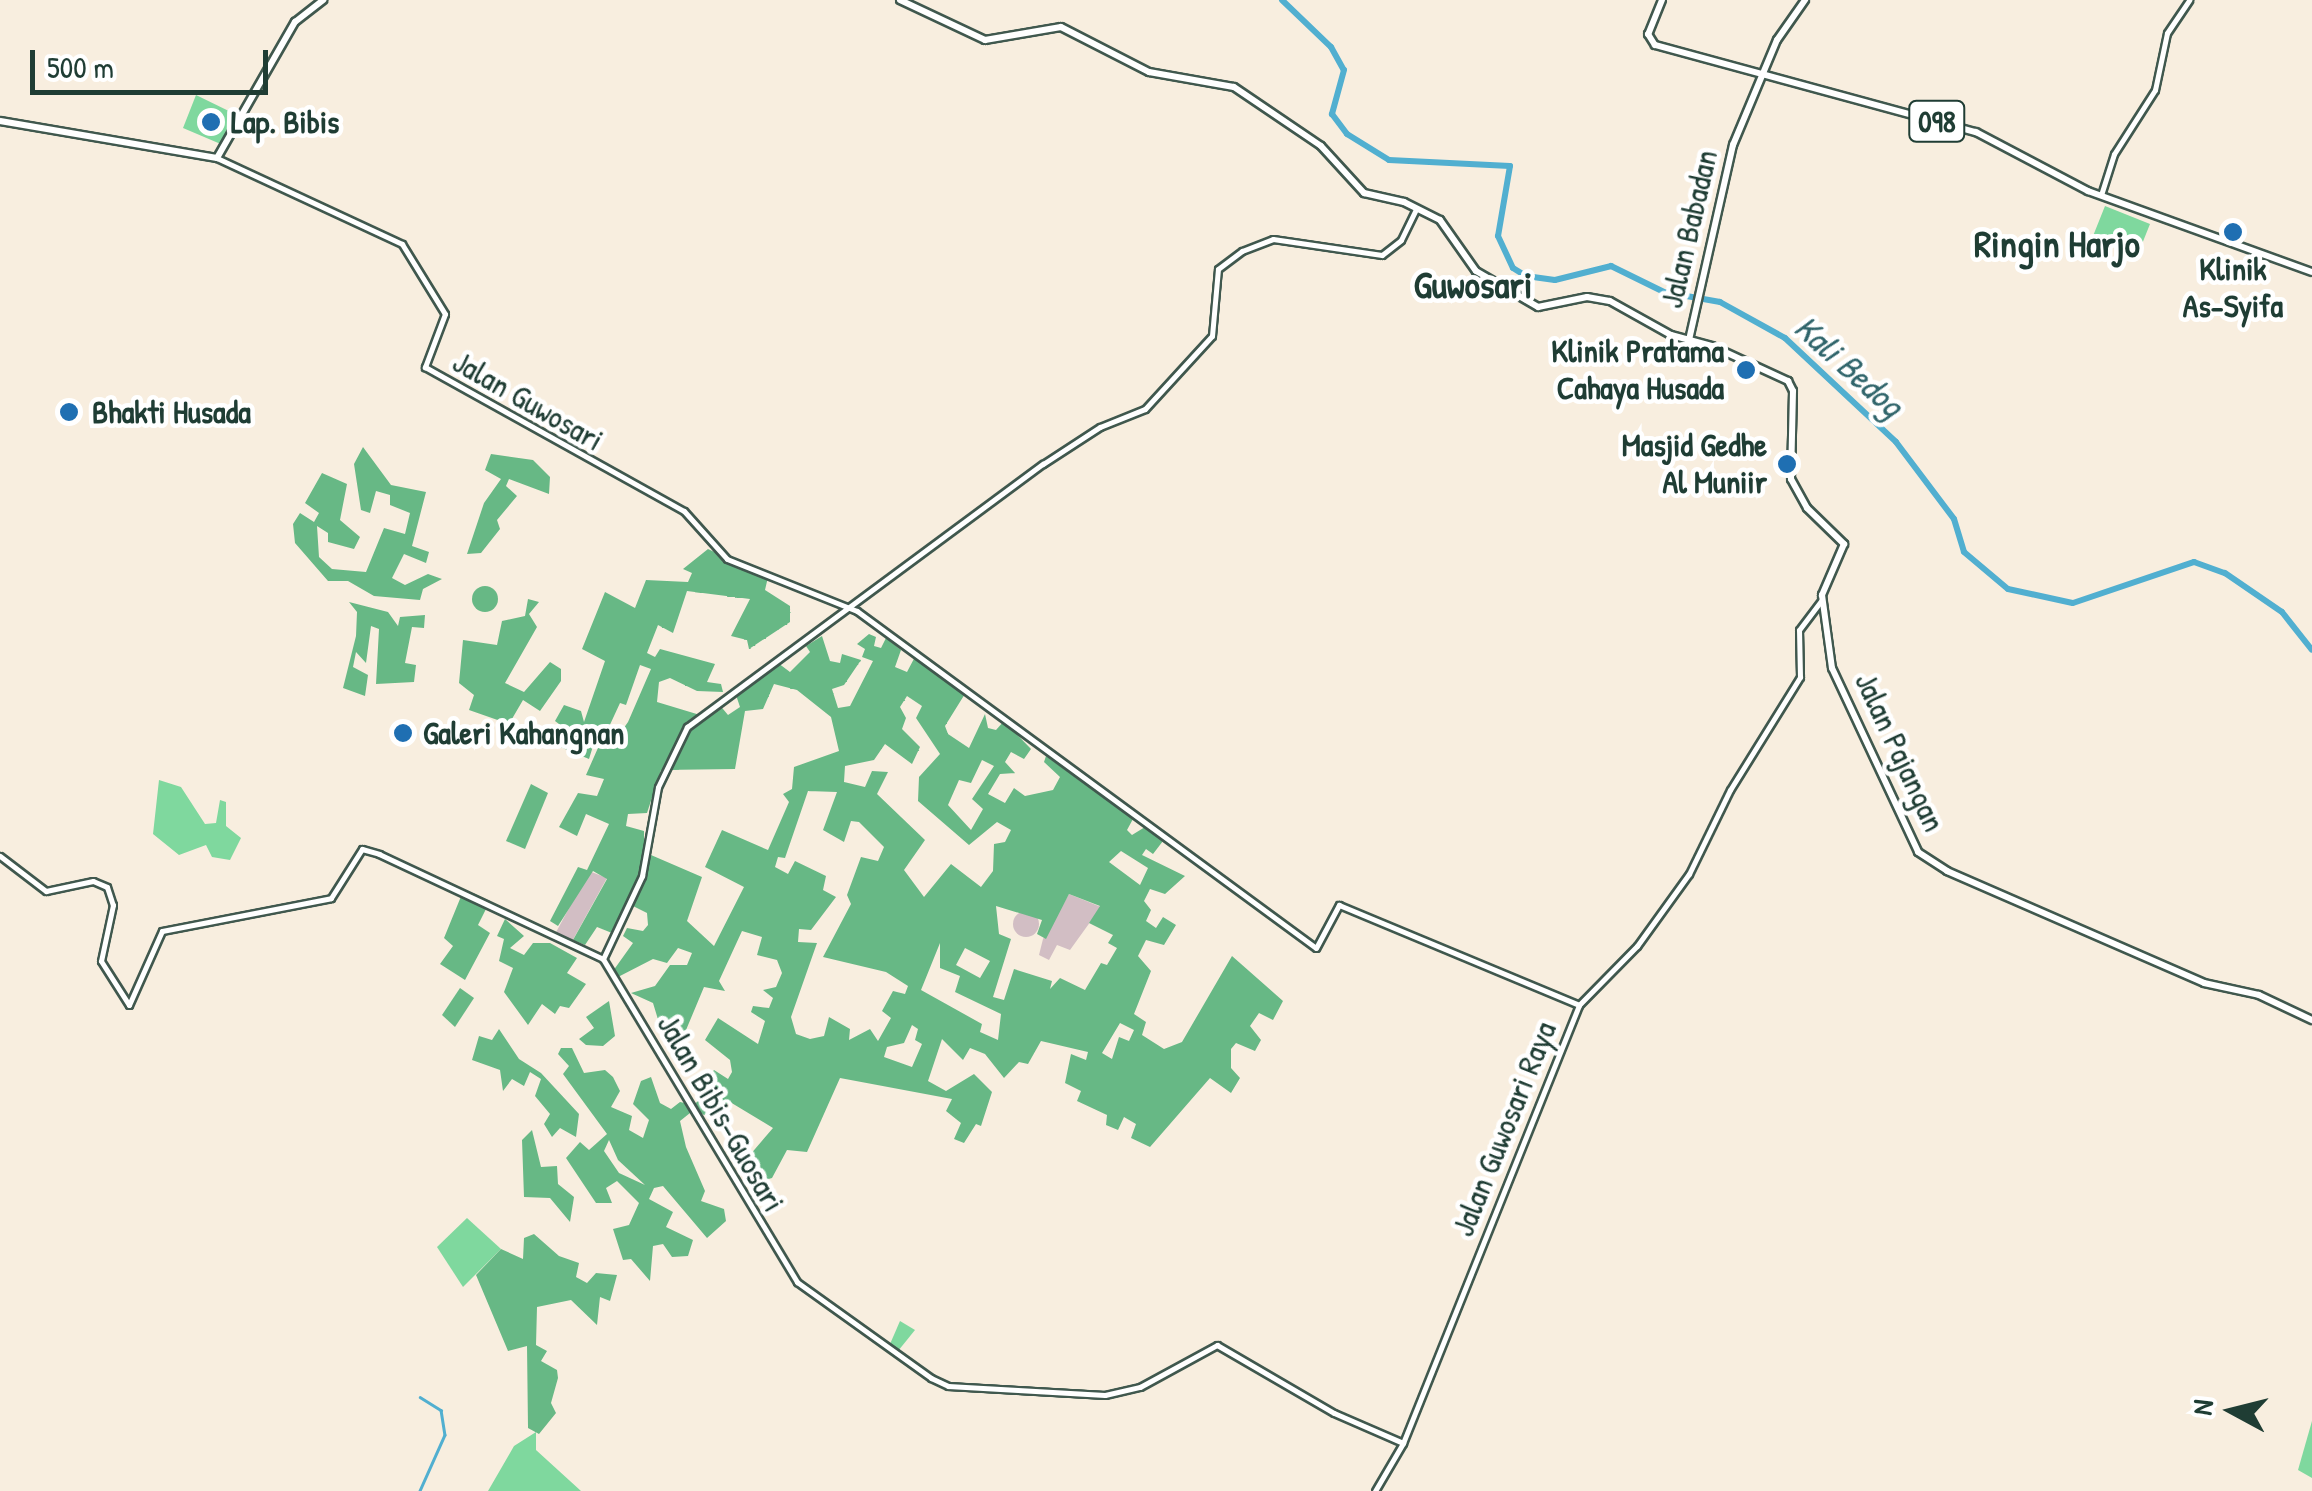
<!DOCTYPE html>
<html>
<head>
<meta charset="utf-8">
<style>
  body { margin:0 }
  #map { position:relative; width:2312px; height:1491px; overflow:hidden; background:#f8eedf; font-family:"Patrick Hand",sans-serif }
  div>[style] { position:absolute }
  .industrial>* { inset:0; background:#d2bec4 }
  .round { border-radius:50% }
  .green>* { inset:0; background:#7fd89e }
  .forest>* { inset:0; background:#67b885 }
  .stream>* { height:2.5px; margin:-1.25px; padding:0 1.25px; transform-origin:1.25px; border-radius:1.25px; background:#51afd0 }
  .river>* { height:6px; margin:-3px; padding:0 3px; transform-origin:3px; border-radius:3px; background:#51afd0 }
  .roads { filter:drop-shadow(2px 0 #40584e) drop-shadow(-2px 0 #40584e) drop-shadow(0 2px #40584e) drop-shadow(0 -2px #40584e) }
  .minor>* { height:5px; margin:-2.5px; padding:0 2.5px; transform-origin:2.5px; border-radius:2.5px; background:#fff }
  .major>* { height:6px; margin:-3px; padding:0 3px; transform-origin:3px; border-radius:3px; background:#fff }
  .dots>* { width:28px; height:28px; translate:-50% -50%; box-sizing:border-box; border:5px solid #fff; border-radius:50% }
  span { translate:-50% -50%; white-space:nowrap; text-align:center; line-height:1.15; -webkit-text-stroke:9px #fff; paint-order:stroke }
  .shield-label span { padding:2px 8px; background:#fff; border:2px solid; border-radius:8px; -webkit-text-stroke-width:0 }
  .shield-label { font-size:30px; color:#1f3d34; font-weight:700 }
  .poi-label { font-size:32px; color:#1f3d34; font-weight:700 }
  .left { translate:0 -50%; text-align:left }
  .right { translate:-100% -50%; text-align:right }
  .street-label { font-size:32px; color:#1f3d34 }
  .water-label { font-size:35px; color:#30656b; font-style:italic }
  .quarter-label { font-size:38px; color:#1f3d34; font-weight:700 }
  .north { position:absolute; left:2182px; top:1361px; width:100px; height:100px; -webkit-text-stroke:8px #fff; paint-order:stroke; rotate:277deg; font-size:28px; font-weight:700; line-height:40px; text-align:center; color:#1f3d34 }
  .north::after { content:''; display:block; margin:auto; width:35px; height:45px; background:#1f3d34; clip-path:polygon(50% 0,100% 100%,50% 72%,0 100%) }
  .scale { position:absolute; left:30px; top:50px; width:238px; height:45px; box-sizing:border-box; border:5px solid #1f3d34; border-top:0; padding-left:12px; font-size:30px; line-height:35px; white-space:nowrap; color:#1f3d34; -webkit-text-stroke:8px #fff; paint-order:stroke }
</style>
</head>
<body>
<div id="map">
  <div class="industrial">
    <i style="clip-path:polygon(589px 871px,607px 878px,570px 945px,554px 936px)"></i>
    <i style="clip-path:polygon(1069px 894px,1101px 907px,1070px 950px,1057px 945px,1049px 960px,1039px 955px,1043px 939px)"></i>
    <i class="round" style="left:1013px;top:911px;width:26px;height:26px"></i>
  </div>
  <div class="green">
    <i style="clip-path:polygon(196px 95px,239px 116px,223px 145px,183px 128px)"></i>
    <i style="clip-path:polygon(2105px 206px,2150px 224px,2138px 254px,2093px 236px)"></i>
    <i style="clip-path:polygon(159px 780px,181px 787px,205px 824px,216px 823px,220px 800px,226px 802px,226px 826px,241px 838px,230px 860px,212px 857px,206px 845px,179px 855px,153px 834px)"></i>
    <i style="clip-path:polygon(467px 1218px,501px 1249px,463px 1287px,437px 1247px)"></i>
    <i style="clip-path:polygon(900px 1321px,915px 1330px,894px 1356px,887px 1351px)"></i>
    <i style="clip-path:polygon(2312px 1421px,2312px 1478px,2298px 1470px)"></i>
    <i style="clip-path:polygon(536px 1432px,536px 1450px,581px 1491px,488px 1491px,514px 1446px)"></i>
  </div>
  <div class="forest">
    <i style="clip-path:polygon(363px 447px,391px 485px,426px 492px,412px 546px,429px 552px,426px 563px,404px 554px,392px 578px,405px 585px,428px 574px,442px 579px,423px 589px,420px 600px,374px 596px,348px 581px,328px 581px,295px 543px,293px 524px,300px 513px,314px 522px,319px 513px,305px 503px,322px 473px,347px 484px,340px 520px,360px 537px,354px 549px,328px 542px,328px 533px,317px 526px,319px 557px,332px 569px,366px 572px,384px 528px,405px 534px,410px 513px,390px 505px,390px 495px,376px 491px,370px 513px,361px 510px,354px 464px)"></i>
    <i style="clip-path:polygon(491px 454px,533px 460px,550px 477px,549px 494px,509px 479px,506px 486px,517px 496px,497px 520px,500px 529px,481px 553px,467px 554px,484px 503px,501px 479px,485px 470px)"></i>
    <i style="clip-path:polygon(evenodd,708px 549px,768px 577px,765px 590px,790px 606px,790px 622px,749px 649px,747px 640px,731px 636px,750px 599px,687px 591px,673px 633px,658px 625px,647px 653px,655px 657px,660px 649px,715px 664px,707px 682px,721px 684px,723px 692px,697px 691px,670px 678px,659px 682px,657px 702px,700px 715px,718px 703px,728px 715px,740px 707px,736px 695px,778px 663px,790px 672px,810px 652px,806px 646px,822px 636px,830px 661px,840px 663px,842px 654px,861px 660px,844px 685px,832px 689px,838px 708px,850px 706px,873px 661px,862px 657px,865px 649px,857px 644px,869px 634px,876px 637px,874px 646px,881px 648px,886px 638px,901px 650px,895px 667px,907px 672px,917px 653px,957px 681px,968px 689px,945px 726px,948px 734px,969px 748px,985px 714px,988px 728px,996px 730px,1004px 721px,1031px 749px,1024px 759px,1011px 752px,1005px 762px,1015px 773px,1000px 774px,988px 794px,1005px 803px,1014px 788px,1025px 796px,1053px 790px,1060px 777px,1044px 762px,1046px 756px,1133px 819px,1127px 830px,1132px 835px,1145px 827px,1163px 841px,1153px 854px,1146px 849px,1142px 855px,1185px 876px,1165px 894px,1150px 889px,1144px 901px,1151px 910px,1146px 921px,1156px 928px,1163px 917px,1176px 925px,1164px 945px,1146px 940px,1138px 956px,1151px 971px,1134px 1014px,1146px 1022px,1142px 1035px,1164px 1049px,1182px 1042px,1232px 956px,1283px 1001px,1273px 1020px,1259px 1013px,1250px 1026px,1261px 1040px,1255px 1051px,1236px 1043px,1231px 1049px,1231px 1068px,1240px 1078px,1231px 1093px,1210px 1078px,1150px 1147px,1131px 1138px,1136px 1124px,1124px 1117px,1118px 1130px,1106px 1125px,1107px 1115px,1077px 1101px,1081px 1091px,1065px 1083px,1071px 1054px,1086px 1060px,1088px 1052px,1041px 1041px,1028px 1064px,1019px 1062px,1004px 1078px,985px 1054px,970px 1048px,963px 1060px,942px 1039px,928px 1081px,946px 1091px,974px 1074px,992px 1092px,981px 1126px,976px 1124px,964px 1143px,954px 1139px,961px 1123px,946px 1111px,952px 1099px,840px 1078px,807px 1152px,787px 1150px,772px 1178px,765px 1180px,743px 1163px,773px 1128px,730px 1102px,704px 1115px,695px 1109px,680px 1121px,686px 1147px,705px 1191px,701px 1201px,724px 1209px,726px 1221px,707px 1238px,663px 1186px,654px 1188px,649px 1199px,673px 1212px,666px 1227px,693px 1240px,688px 1256px,672px 1257px,663px 1244px,653px 1246px,650px 1281px,631px 1259px,623px 1260px,613px 1229px,629px 1225px,639px 1203px,617px 1181px,606px 1188px,612px 1203px,596px 1203px,566px 1158px,580px 1142px,589px 1150px,607px 1134px,563px 1074px,569px 1066px,558px 1054px,561px 1048px,572px 1048px,584px 1073px,605px 1070px,613px 1077px,620px 1091px,611px 1107px,632px 1116px,629px 1130px,643px 1138px,649px 1120px,633px 1104px,641px 1081px,651px 1077px,660px 1103px,671px 1109px,680px 1102px,694px 1105px,715px 1083px,709px 1076px,714px 1070px,728px 1079px,732px 1072px,730px 1060px,705px 1040px,718px 1018px,758px 1044px,765px 1021px,751px 1012px,753px 1006px,769px 1008px,773px 998px,763px 990px,776px 987px,782px 973px,777px 960px,757px 955px,762px 937px,742px 931px,719px 981px,725px 991px,704px 987px,681px 1042px,673px 1026px,660px 1026px,653px 1003px,631px 993px,655px 986px,670px 965px,687px 965px,692px 953px,678px 948px,667px 963px,653px 959px,618px 977px,613px 971px,633px 943px,623px 936px,627px 928px,643px 931px,648px 925px,647px 913px,629px 904px,612px 933px,597px 927px,585px 945px,573px 940px,607px 879px,593px 871px,558px 926px,550px 921px,578px 867px,587px 870px,609px 824px,586px 814px,577px 836px,559px 827px,578px 793px,597px 796px,604px 779px,586px 775px,605px 732px,598px 730px,589px 759px,553px 744px,563px 727px,555px 721px,564px 705px,581px 711px,584px 722px,605px 661px,582px 649px,605px 592px,635px 608px,646px 580px,688px 582px,692px 573px,683px 569px,708px 549px,640px 665px,651px 669px,628px 722px,621px 732px,608px 729px,620px 703px,626px 705px,640px 665px,708px 549px,774px 684px,797px 690px,831px 717px,839px 751px,794px 767px,792px 789px,783px 794px,789px 802px,768px 850px,722px 830px,705px 867px,744px 887px,714px 946px,687px 921px,702px 877px,644px 852px,644px 831px,626px 826px,628px 814px,647px 813px,661px 770px,735px 769px,745px 711px,763px 709px,774px 684px,708px 549px,907px 696px,922px 706px,916px 718px,940px 754px,919px 777px,918px 801px,969px 845px,997px 822px,1011px 830px,1005px 842px,994px 844px,993px 871px,981px 887px,951px 864px,924px 897px,904px 870px,925px 840px,877px 794px,888px 772px,872px 771px,865px 787px,844px 782px,845px 766px,874px 760px,885px 744px,912px 764px,920px 747px,902px 729px,906px 718px,900px 707px,907px 696px,708px 549px,982px 760px,994px 766px,972px 799px,983px 809px,971px 830px,948px 805px,959px 780px,971px 783px,982px 760px,708px 549px,808px 791px,837px 792px,823px 830px,844px 842px,851px 821px,859px 822px,884px 847px,878px 861px,861px 857px,847px 895px,851px 904px,823px 957px,886px 972px,908px 986px,905px 994px,893px 991px,882px 1011px,891px 1018px,878px 1041px,870px 1029px,849px 1040px,850px 1029px,829px 1017px,824px 1036px,810px 1039px,796px 1034px,791px 1017px,817px 943px,798px 942px,799px 929px,811px 930px,836px 897px,823px 890px,826px 876px,795px 861px,788px 874px,775px 867px,778px 857px,785px 858px,808px 791px,708px 549px,1121px 851px,1148px 868px,1140px 885px,1109px 862px,1121px 851px,708px 549px,1069px 894px,1100px 906px,1089px 923px,1113px 935px,1108px 943px,1117px 948px,1107px 965px,1101px 963px,1085px 990px,1060px 978px,1050px 989px,1052px 981px,1014px 969px,1004px 1000px,993px 997px,1011px 939px,999px 934px,996px 906px,1042px 920px,1037px 934px,1046px 939px,1069px 894px,708px 549px,940px 943px,940px 968px,960px 976px,955px 992px,1001px 1014px,998px 1040px,980px 1032px,982px 1024px,921px 990px,940px 943px,708px 549px,965px 948px,990px 961px,980px 978px,956px 965px,965px 948px,708px 549px,1120px 1023px,1134px 1030px,1129px 1041px,1119px 1037px,1112px 1059px,1102px 1053px,1120px 1023px,708px 549px,912px 1025px,918px 1029px,915px 1040px,922px 1044px,912px 1067px,884px 1057px,887px 1047px,904px 1043px,912px 1025px,708px 549px,609px 1140px,618px 1160px,645px 1185px,619px 1173px,604px 1151px,609px 1140px)"></i>
    <i class="round" style="left:472px;top:586px;width:26px;height:26px"></i>
    <i style="clip-path:polygon(528px 599px,539px 602px,529px 614px,537px 627px,505px 683px,524px 692px,550px 662px,561px 669px,561px 681px,540px 711px,523px 700px,509px 724px,469px 710px,474px 695px,459px 683px,463px 640px,497px 645px,502px 621px,525px 616px)"></i>
    <i style="clip-path:polygon(349px 602px,388px 612px,398px 626px,400px 617px,425px 615px,424px 628px,412px 627px,405px 663px,416px 665px,414px 682px,376px 684px,379px 629px,371px 626px,366px 663px,356px 652px,353px 667px,368px 675px,365px 696px,343px 688px,356px 636px,357px 612px)"></i>
    <i style="clip-path:polygon(531px 784px,548px 793px,525px 849px,506px 841px)"></i>
    <i style="clip-path:polygon(473px 893px,490px 901px,478px 925px,490px 933px,465px 980px,440px 964px,453px 946px,444px 938px,462px 894px)"></i>
    <i style="clip-path:polygon(505px 919px,524px 936px,510px 948px,524px 955px,533px 943px,550px 943px,577px 958px,567px 973px,586px 984px,569px 1008px,560px 1006px,555px 1014px,542px 1004px,528px 1025px,504px 992px,513px 968px,499px 961px,504px 939px,497px 936px)"></i>
    <i style="clip-path:polygon(460px 988px,474px 998px,455px 1027px,442px 1015px)"></i>
    <i style="clip-path:polygon(609px 1001px,615px 1036px,603px 1046px,586px 1045px,579px 1039px,594px 1028px,586px 1017px)"></i>
    <i style="clip-path:polygon(499px 1029px,519px 1059px,541px 1073px,579px 1114px,576px 1137px,560px 1128px,552px 1137px,544px 1124px,550px 1114px,535px 1096px,541px 1079px,530px 1072px,524px 1086px,512px 1079px,503px 1091px,500px 1070px,472px 1060px,479px 1036px,492px 1040px)"></i>
    <i style="clip-path:polygon(532px 1130px,541px 1167px,557px 1166px,558px 1184px,574px 1197px,570px 1222px,550px 1198px,524px 1197px,522px 1140px)"></i>
    <i style="clip-path:polygon(534px 1234px,559px 1256px,579px 1263px,576px 1277px,587px 1283px,596px 1273px,617px 1275px,610px 1301px,600px 1297px,597px 1325px,571px 1300px,537px 1307px,536px 1345px,547px 1351px,541px 1361px,557px 1370px,558px 1378px,551px 1403px,556px 1413px,539px 1434px,528px 1428px,527px 1346px,508px 1351px,476px 1275px,501px 1249px,523px 1259px,524px 1238px)"></i>
  </div>
  <div class="stream">
    <i style="left:420px;top:1397px;width:25px;rotate:32deg"></i>
    <i style="left:441px;top:1410px;width:25px;rotate:81deg"></i>
    <i style="left:445px;top:1435px;width:61px;rotate:114.1deg"></i>
  </div>
  <div class="river">
    <i style="left:1282px;top:0;width:68px;rotate:43.8deg"></i>
    <i style="left:1331px;top:47px;width:26px;rotate:61deg"></i>
    <i style="left:1344px;top:70px;width:46px;rotate:105.3deg"></i>
    <i style="left:1332px;top:114px;width:25px;rotate:53deg"></i>
    <i style="left:1347px;top:134px;width:49px;rotate:31.8deg"></i>
    <i style="left:1389px;top:160px;width:121px;rotate:2.8deg"></i>
    <i style="left:1510px;top:166px;width:71px;rotate:99.7deg"></i>
    <i style="left:1498px;top:236px;width:35px;rotate:65deg"></i>
    <i style="left:1513px;top:268px;width:15px;rotate:32deg"></i>
    <i style="left:1526px;top:276px;width:29px;rotate:8deg"></i>
    <i style="left:1555px;top:280px;width:58px;rotate:-14deg"></i>
    <i style="left:1611px;top:266px;width:59px;rotate:26.1deg"></i>
    <i style="left:1664px;top:292px;width:57px;rotate:10.1deg"></i>
    <i style="left:1720px;top:302px;width:74px;rotate:29deg"></i>
    <i style="left:1785px;top:338px;width:152px;rotate:43.1deg"></i>
    <i style="left:1896px;top:442px;width:96px;rotate:53deg"></i>
    <i style="left:1954px;top:519px;width:34px;rotate:73deg"></i>
    <i style="left:1964px;top:552px;width:57px;rotate:40.1deg"></i>
    <i style="left:2008px;top:589px;width:66px;rotate:12.2deg"></i>
    <i style="left:2073px;top:603px;width:128px;rotate:-18.7deg"></i>
    <i style="left:2194px;top:562px;width:33px;rotate:20deg"></i>
    <i style="left:2225px;top:573px;width:69px;rotate:34.4deg"></i>
    <i style="left:2282px;top:612px;width:48px;rotate:51.7deg"></i>
  </div>
  <div class="roads">
    <div class="minor">
      <i style="left:217px;top:158px;width:204px;rotate:24.9deg"></i>
      <i style="left:402px;top:244px;width:82px;rotate:58.4deg"></i>
      <i style="left:445px;top:314px;width:57px;rotate:110.7deg"></i>
      <i style="left:425px;top:367px;width:296px;rotate:29.1deg"></i>
      <i style="left:684px;top:511px;width:64px;rotate:48.1deg"></i>
      <i style="left:727px;top:559px;width:140px;rotate:21.8deg"></i>
      <i style="left:857px;top:611px;width:569px;rotate:36.29deg"></i>
      <i style="left:1316px;top:948px;width:49px;rotate:-61.9deg"></i>
      <i style="left:1339px;top:905px;width:260px;rotate:22.6deg"></i>
      <i style="left:2101px;top:195px;width:43px;rotate:-72.4deg"></i>
      <i style="left:2114px;top:154px;width:76px;rotate:-57.4deg"></i>
      <i style="left:2155px;top:90px;width:58px;rotate:-78.1deg"></i>
      <i style="left:2167px;top:33px;width:40px;rotate:-56deg"></i>
      <i style="left:0;top:856px;width:58px;rotate:37.3deg"></i>
      <i style="left:46px;top:891px;width:48px;rotate:-12deg"></i>
      <i style="left:93px;top:881px;width:15px;rotate:23deg"></i>
      <i style="left:107px;top:887px;width:19px;rotate:72deg"></i>
      <i style="left:113px;top:905px;width:57px;rotate:102.1deg"></i>
      <i style="left:101px;top:961px;width:52px;rotate:57.5deg"></i>
      <i style="left:129px;top:1005px;width:81px;rotate:-66deg"></i>
      <i style="left:162px;top:931px;width:172px;rotate:-11deg"></i>
      <i style="left:331px;top:898px;width:58px;rotate:-57.7deg"></i>
      <i style="left:362px;top:849px;width:18px;rotate:16deg"></i>
      <i style="left:379px;top:854px;width:247px;rotate:25.1deg"></i>
      <i style="left:603px;top:959px;width:377px;rotate:59deg"></i>
      <i style="left:797px;top:1282px;width:165px;rotate:35.6deg"></i>
      <i style="left:931px;top:1378px;width:19px;rotate:25deg"></i>
      <i style="left:948px;top:1386px;width:157px;rotate:3.3deg"></i>
      <i style="left:1105px;top:1395px;width:36px;rotate:-13deg"></i>
      <i style="left:1140px;top:1387px;width:88px;rotate:-28.6deg"></i>
      <i style="left:1217px;top:1345px;width:135px;rotate:30.2deg"></i>
      <i style="left:1334px;top:1413px;width:75px;rotate:23.5deg"></i>
      <i style="left:603px;top:959px;width:92px;rotate:-64.8deg"></i>
      <i style="left:642px;top:876px;width:90px;rotate:-79.8deg"></i>
      <i style="left:658px;top:787px;width:67px;rotate:-64.2deg"></i>
      <i style="left:687px;top:727px;width:443px;rotate:-36.5deg"></i>
      <i style="left:1043px;top:464px;width:68px;rotate:-33deg"></i>
      <i style="left:1100px;top:427px;width:48px;rotate:-21.8deg"></i>
      <i style="left:1145px;top:409px;width:99px;rotate:-47.5deg"></i>
      <i style="left:1212px;top:336px;width:67px;rotate:-84.9deg"></i>
      <i style="left:1218px;top:269px;width:30px;rotate:-37deg"></i>
      <i style="left:1242px;top:251px;width:33px;rotate:-21deg"></i>
      <i style="left:1273px;top:239px;width:110px;rotate:8.4deg"></i>
      <i style="left:1382px;top:255px;width:24px;rotate:-38deg"></i>
      <i style="left:1401px;top:240px;width:34px;rotate:-64deg"></i>
      <i style="left:1375px;top:1491px;width:56px;rotate:-59.7deg"></i>
      <i style="left:1403px;top:1443px;width:472px;rotate:-68.1deg"></i>
      <i style="left:1579px;top:1005px;width:83px;rotate:-45.5deg"></i>
      <i style="left:1637px;top:946px;width:89px;rotate:-54.2deg"></i>
      <i style="left:1689px;top:874px;width:93px;rotate:-64deg"></i>
      <i style="left:1730px;top:790px;width:133px;rotate:-58.2deg"></i>
      <i style="left:1800px;top:677px;width:47px;rotate:-91.2deg"></i>
      <i style="left:1799px;top:630px;width:38px;rotate:-53deg"></i>
    </div>
    <div class="major">
      <i style="left:900px;top:0;width:94px;rotate:25.2deg"></i>
      <i style="left:985px;top:40px;width:77px;rotate:-9.7deg"></i>
      <i style="left:1061px;top:27px;width:99px;rotate:27.1deg"></i>
      <i style="left:1149px;top:72px;width:86px;rotate:10deg"></i>
      <i style="left:1234px;top:87px;width:105px;rotate:34.1deg"></i>
      <i style="left:1321px;top:146px;width:64px;rotate:47.5deg"></i>
      <i style="left:1364px;top:193px;width:41px;rotate:12.7deg"></i>
      <i style="left:1404px;top:202px;width:40px;rotate:26.6deg"></i>
      <i style="left:1440px;top:220px;width:62px;rotate:54.8deg"></i>
      <i style="left:1476px;top:271px;width:72px;rotate:30.1deg"></i>
      <i style="left:1538px;top:307px;width:50px;rotate:-11.5deg"></i>
      <i style="left:1587px;top:297px;width:23px;rotate:10deg"></i>
      <i style="left:1610px;top:301px;width:70px;rotate:29.1deg"></i>
      <i style="left:1671px;top:335px;width:42px;rotate:15deg"></i>
      <i style="left:1712px;top:346px;width:84px;rotate:24.7deg"></i>
      <i style="left:1788px;top:381px;width:11px;rotate:63deg"></i>
      <i style="left:1793px;top:391px;width:88px;rotate:91.3deg"></i>
      <i style="left:1791px;top:479px;width:33px;rotate:61deg"></i>
      <i style="left:1807px;top:508px;width:52px;rotate:44.2deg"></i>
      <i style="left:1844px;top:544px;width:56px;rotate:113.3deg"></i>
      <i style="left:1822px;top:595px;width:74px;rotate:82.2deg"></i>
      <i style="left:1832px;top:668px;width:203px;rotate:64.9deg"></i>
      <i style="left:1918px;top:852px;width:35px;rotate:33deg"></i>
      <i style="left:1947px;top:871px;width:280px;rotate:23.5deg"></i>
      <i style="left:2204px;top:983px;width:56px;rotate:12.3deg"></i>
      <i style="left:2259px;top:995px;width:59px;rotate:25.3deg"></i>
      <i style="left:1662px;top:0;width:37px;rotate:112deg"></i>
      <i style="left:1648px;top:34px;width:13px;rotate:58deg"></i>
      <i style="left:1655px;top:45px;width:333px;rotate:15.2deg"></i>
      <i style="left:1976px;top:132px;width:127px;rotate:27.8deg"></i>
      <i style="left:2088px;top:191px;width:238px;rotate:19.9deg"></i>
      <i style="left:0;top:121px;width:220px;rotate:9.7deg"></i>
      <i style="left:217px;top:158px;width:157px;rotate:-60.2deg"></i>
      <i style="left:295px;top:22px;width:36px;rotate:-38deg"></i>
      <i style="left:1689px;top:340px;width:200px;rotate:-77.3deg"></i>
      <i style="left:1733px;top:145px;width:114px;rotate:-67.3deg"></i>
      <i style="left:1777px;top:40px;width:49px;rotate:-55deg"></i>
    </div>
  </div>
  <div class="dots">
    <i style="left:211px;top:122px;background:#1f6fb2"></i>
    <i style="left:2233px;top:232px;background:#1f6fb2"></i>
    <i style="left:1746px;top:370px;background:#1f6fb2"></i>
    <i style="left:69px;top:412px;background:#1f6fb2"></i>
    <i style="left:1787px;top:464px;background:#1f6fb2"></i>
    <i style="left:403px;top:733px;background:#1f6fb2"></i>
  </div>
  <div class="shield-label">
    <span style="left:1937px;top:121px">098</span>
  </div>
  <div class="poi-label">
    <span class="left" style="left:231px;top:122px">Lap. Bibis</span>
    <span style="left:2233px;top:288px">Klinik<br>As-Syifa</span>
    <span class="right" style="left:1724px;top:370px">Klinik Pratama<br>Cahaya Husada</span>
    <span class="left" style="left:92px;top:412px">Bhakti Husada</span>
    <span class="right" style="left:1767px;top:464px">Masjid Gedhe<br>Al Muniir</span>
    <span class="left" style="left:423px;top:733px">Galeri Kahangnan</span>
  </div>
  <div class="street-label">
    <span style="left:1689px;top:229px;rotate:-77deg">Jalan Babadan</span>
    <span style="left:528px;top:401px;rotate:30deg">Jalan Guwosari</span>
    <span style="left:1900px;top:752px;rotate:65deg">Jalan Pajangan</span>
    <span style="left:721px;top:1113px;rotate:60deg">Jalan Bibis-Guosari</span>
    <span style="left:1504px;top:1129px;rotate:-68deg">Jalan Guwosari Raya</span>
  </div>
  <div class="water-label">
    <span style="left:1849px;top:366px;rotate:42deg">Kali Bedog</span>
  </div>
  <div class="quarter-label">
    <span style="left:2057px;top:244px">Ringin Harjo</span>
    <span style="left:1473px;top:285px">Guwosari</span>
  </div>
  <div class="north">N</div>
  <div class="scale">500 m</div>
</div>
</body>
</html>
